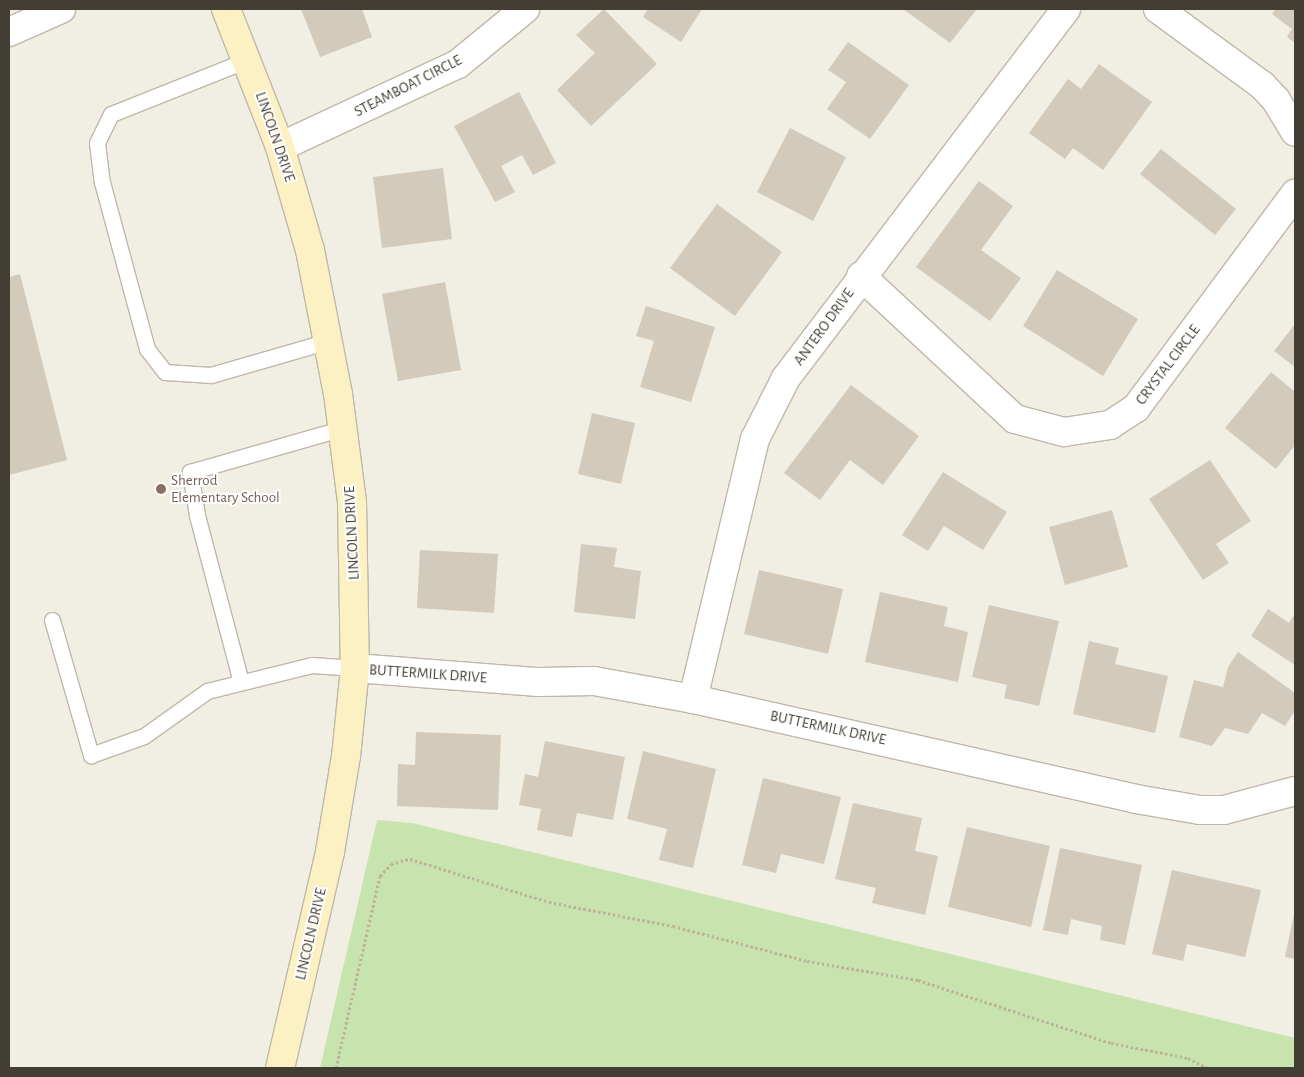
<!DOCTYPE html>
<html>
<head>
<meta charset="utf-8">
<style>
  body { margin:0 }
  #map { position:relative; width:1304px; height:1077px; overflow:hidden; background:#f1eee3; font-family:"Alegreya Sans",sans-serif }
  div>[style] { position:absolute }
  .green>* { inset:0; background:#c8e4ae }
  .building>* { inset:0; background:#d2caba }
  .path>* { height:3px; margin-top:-1.5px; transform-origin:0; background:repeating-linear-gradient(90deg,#bdb299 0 2.5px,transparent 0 5px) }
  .roads { filter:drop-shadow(1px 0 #bfb8aa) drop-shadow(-1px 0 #bfb8aa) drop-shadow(0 1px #bfb8aa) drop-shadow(0 -1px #bfb8aa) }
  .lane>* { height:15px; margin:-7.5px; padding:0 7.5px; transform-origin:7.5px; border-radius:7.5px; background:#fff }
  .street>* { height:28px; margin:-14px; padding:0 14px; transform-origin:14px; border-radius:14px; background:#fff }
  .secondary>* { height:28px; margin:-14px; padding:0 14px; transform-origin:14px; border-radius:14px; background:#fcf1c3 }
  .dots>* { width:14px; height:14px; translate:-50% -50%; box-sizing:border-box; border:2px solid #fff; border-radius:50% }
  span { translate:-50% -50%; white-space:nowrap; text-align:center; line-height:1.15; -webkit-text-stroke:4px #fff; paint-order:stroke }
  .street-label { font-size:15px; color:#423e34 }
  .education-label { font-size:15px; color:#785e54 }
  .left { translate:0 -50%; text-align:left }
  .frame { position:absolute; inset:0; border:10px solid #423e34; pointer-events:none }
</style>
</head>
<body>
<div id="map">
  <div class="green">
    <i style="clip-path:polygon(377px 820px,412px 823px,1295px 1038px,1295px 1068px,320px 1068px)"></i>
  </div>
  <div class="building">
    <i style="clip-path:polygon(301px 9px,362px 9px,372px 37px,320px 57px)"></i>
    <i style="clip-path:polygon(604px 9px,657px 64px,591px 126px,557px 90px,595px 53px,576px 35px)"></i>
    <i style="clip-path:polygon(648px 9px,702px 9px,681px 42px,643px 17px)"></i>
    <i style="clip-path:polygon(903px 9px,977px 9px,950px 43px)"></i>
    <i style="clip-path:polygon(1276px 9px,1295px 9px,1295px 43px,1287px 37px,1292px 29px,1272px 14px)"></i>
    <i style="clip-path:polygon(848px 42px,909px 85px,870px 139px,827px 109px,846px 82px,828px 70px)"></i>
    <i style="clip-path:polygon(1099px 64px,1152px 102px,1103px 170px,1073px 148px,1065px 159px,1029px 133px,1068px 79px,1081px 89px)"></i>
    <i style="clip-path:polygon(519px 92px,556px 163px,533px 175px,522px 155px,501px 166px,515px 192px,495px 202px,454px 126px)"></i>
    <i style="clip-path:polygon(790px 128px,846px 157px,813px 221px,757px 192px)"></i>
    <i style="clip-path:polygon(1161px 149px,1236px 209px,1215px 235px,1140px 174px)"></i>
    <i style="clip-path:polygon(443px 168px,452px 239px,382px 248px,373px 177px)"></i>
    <i style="clip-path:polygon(979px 181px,1013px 206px,981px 250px,1021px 278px,990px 321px,916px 267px)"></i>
    <i style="clip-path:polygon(717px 204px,782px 252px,735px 316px,670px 268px)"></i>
    <i style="clip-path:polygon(1057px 270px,1138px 319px,1103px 376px,1023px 326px)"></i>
    <i style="clip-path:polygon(20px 274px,67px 460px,9px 475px,9px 277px)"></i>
    <i style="clip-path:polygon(445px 282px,461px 370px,398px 381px,382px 294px)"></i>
    <i style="clip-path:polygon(646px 306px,715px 327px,691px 402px,640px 387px,654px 341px,636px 336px)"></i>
    <i style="clip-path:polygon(1295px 324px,1295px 367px,1274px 351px)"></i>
    <i style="clip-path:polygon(1271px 372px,1295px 392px,1295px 445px,1276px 469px,1225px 428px)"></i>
    <i style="clip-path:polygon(851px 385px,919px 436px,883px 485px,850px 460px,820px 500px,784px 473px)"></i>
    <i style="clip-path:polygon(592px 413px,635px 423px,621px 484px,578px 474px)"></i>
    <i style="clip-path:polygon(1210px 460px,1251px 521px,1216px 544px,1229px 563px,1203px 580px,1149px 499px)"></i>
    <i style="clip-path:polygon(943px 472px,1007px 512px,983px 550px,944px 526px,928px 551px,902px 535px)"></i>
    <i style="clip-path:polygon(1112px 510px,1128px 567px,1065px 585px,1049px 527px)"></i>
    <i style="clip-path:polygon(581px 544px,617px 548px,614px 567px,641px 571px,635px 619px,574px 612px)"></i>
    <i style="clip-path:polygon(420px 550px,498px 554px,494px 613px,417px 608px)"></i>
    <i style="clip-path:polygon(759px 570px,843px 589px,828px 654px,744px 634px)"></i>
    <i style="clip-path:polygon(880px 592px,948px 607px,944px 626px,968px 632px,958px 682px,865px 662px)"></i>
    <i style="clip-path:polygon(989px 605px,1059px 621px,1039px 706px,1004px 698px,1007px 685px,972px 677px)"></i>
    <i style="clip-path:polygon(1268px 609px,1289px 623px,1295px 613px,1295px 665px,1251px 636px)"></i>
    <i style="clip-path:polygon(1089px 641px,1119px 648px,1115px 664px,1168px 676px,1155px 733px,1073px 714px)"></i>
    <i style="clip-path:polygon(1238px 652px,1295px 693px,1295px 711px,1285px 726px,1262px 713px,1248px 734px,1225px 728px,1212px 746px,1179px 737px,1194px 680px,1223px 687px,1228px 667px)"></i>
    <i style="clip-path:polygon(416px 732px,501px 735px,498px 810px,397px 806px,398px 764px,415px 765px)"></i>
    <i style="clip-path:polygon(545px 741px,625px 757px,613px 820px,577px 813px,572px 837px,537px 830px,541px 809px,519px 805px,525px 774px,538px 777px)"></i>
    <i style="clip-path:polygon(643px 751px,716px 769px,693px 868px,659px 860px,667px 829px,627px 819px)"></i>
    <i style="clip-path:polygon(763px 778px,841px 797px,824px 864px,781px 854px,776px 873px,742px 865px)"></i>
    <i style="clip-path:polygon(853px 803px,922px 818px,915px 851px,938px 856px,925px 915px,872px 903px,876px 888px,835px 879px)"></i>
    <i style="clip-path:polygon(967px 827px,1050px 846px,1031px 927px,948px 907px)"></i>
    <i style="clip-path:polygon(1060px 848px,1142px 865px,1125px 945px,1100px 940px,1102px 926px,1071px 919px,1068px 935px,1043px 930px)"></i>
    <i style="clip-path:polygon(1172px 870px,1261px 890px,1245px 957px,1187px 944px,1183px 961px,1152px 954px)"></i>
    <i style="clip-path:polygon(1294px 914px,1295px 914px,1295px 959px,1285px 957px)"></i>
  </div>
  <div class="path">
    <i style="left:336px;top:1068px;width:197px;rotate:-77.1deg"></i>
    <i style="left:380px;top:876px;width:16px;rotate:-47deg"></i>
    <i style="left:391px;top:864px;width:20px;rotate:-15deg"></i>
    <i style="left:410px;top:859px;width:145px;rotate:17.2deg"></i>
    <i style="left:549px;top:902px;width:126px;rotate:11deg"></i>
    <i style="left:673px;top:926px;width:138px;rotate:14.6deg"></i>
    <i style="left:807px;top:961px;width:113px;rotate:9.7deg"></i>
    <i style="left:918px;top:980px;width:203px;rotate:18.1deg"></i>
    <i style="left:1111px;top:1043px;width:78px;rotate:11deg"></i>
    <i style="left:1188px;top:1058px;width:22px;rotate:27deg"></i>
  </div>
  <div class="roads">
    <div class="lane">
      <i style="left:247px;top:60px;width:146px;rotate:158.3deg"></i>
      <i style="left:111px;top:114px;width:32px;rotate:116deg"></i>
      <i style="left:97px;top:143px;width:39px;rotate:83deg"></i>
      <i style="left:102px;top:182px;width:173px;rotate:74.9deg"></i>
      <i style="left:147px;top:349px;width:29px;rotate:52deg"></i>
      <i style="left:165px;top:372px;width:46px;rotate:3.7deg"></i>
      <i style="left:211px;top:375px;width:123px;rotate:-16.1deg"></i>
      <i style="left:52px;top:620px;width:141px;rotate:73.9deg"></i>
      <i style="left:91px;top:755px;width:56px;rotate:-19.7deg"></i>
      <i style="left:144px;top:736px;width:77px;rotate:-35.5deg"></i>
      <i style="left:207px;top:691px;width:108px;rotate:-13.9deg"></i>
      <i style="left:312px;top:665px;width:43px;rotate:4deg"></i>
      <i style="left:241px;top:682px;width:173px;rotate:-104.8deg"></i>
      <i style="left:197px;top:515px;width:44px;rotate:-99.2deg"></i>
      <i style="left:190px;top:472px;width:159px;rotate:-16deg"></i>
    </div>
    <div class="street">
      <i style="left:1158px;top:9px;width:129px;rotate:36.2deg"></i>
      <i style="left:1262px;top:85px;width:21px;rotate:47deg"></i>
      <i style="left:1276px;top:100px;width:37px;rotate:59deg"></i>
      <i style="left:9px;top:32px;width:57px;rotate:-23.9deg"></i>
      <i style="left:280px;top:147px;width:196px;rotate:-25deg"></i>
      <i style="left:458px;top:64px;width:87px;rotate:-39.4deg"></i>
      <i style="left:861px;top:276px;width:210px;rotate:42.9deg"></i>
      <i style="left:1015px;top:419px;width:51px;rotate:14.9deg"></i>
      <i style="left:1064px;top:432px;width:47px;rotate:-8.7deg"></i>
      <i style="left:1110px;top:425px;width:31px;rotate:-33deg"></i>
      <i style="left:1136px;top:408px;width:267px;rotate:-53.4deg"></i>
      <i style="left:355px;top:668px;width:184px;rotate:4.4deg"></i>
      <i style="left:538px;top:682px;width:56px;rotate:-1deg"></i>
      <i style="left:594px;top:681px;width:101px;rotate:10.3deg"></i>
      <i style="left:693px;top:699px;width:454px;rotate:12.7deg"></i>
      <i style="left:1136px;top:799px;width:65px;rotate:9.8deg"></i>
      <i style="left:1200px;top:810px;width:24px"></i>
      <i style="left:1224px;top:810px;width:73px;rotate:-15deg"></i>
      <i style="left:693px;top:699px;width:267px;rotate:-76.6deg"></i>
      <i style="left:755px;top:439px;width:68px;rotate:-63.1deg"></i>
      <i style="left:786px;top:378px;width:463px;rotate:-52.8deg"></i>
    </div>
    <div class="secondary">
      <i style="left:226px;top:9px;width:148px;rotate:68.6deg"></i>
      <i style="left:280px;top:147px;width:107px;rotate:73.8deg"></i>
      <i style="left:310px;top:250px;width:147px;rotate:79deg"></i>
      <i style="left:338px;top:394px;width:109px;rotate:82.6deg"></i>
      <i style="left:352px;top:502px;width:166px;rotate:89deg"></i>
      <i style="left:355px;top:668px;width:88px;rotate:95.8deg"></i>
      <i style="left:346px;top:756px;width:97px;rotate:99.5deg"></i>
      <i style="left:330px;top:852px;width:222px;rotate:103deg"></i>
    </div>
  </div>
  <div class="dots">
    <i style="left:161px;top:489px;background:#8d6e63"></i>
  </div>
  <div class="street-label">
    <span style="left:408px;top:86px;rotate:-27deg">STEAMBOAT CIRCLE</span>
    <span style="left:275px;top:137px;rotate:71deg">LINCOLN DRIVE</span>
    <span style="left:824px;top:327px;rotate:-54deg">ANTERO DRIVE</span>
    <span style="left:1168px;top:365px;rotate:-53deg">CRYSTAL CIRCLE</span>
    <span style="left:352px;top:533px;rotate:-93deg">LINCOLN DRIVE</span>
    <span style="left:428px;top:674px;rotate:4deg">BUTTERMILK DRIVE</span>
    <span style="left:828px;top:728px;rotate:12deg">BUTTERMILK DRIVE</span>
    <span style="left:311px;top:934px;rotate:-77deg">LINCOLN DRIVE</span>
  </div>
  <div class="education-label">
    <span class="left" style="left:171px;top:489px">Sherrod<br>Elementary School</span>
  </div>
  <div class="frame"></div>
</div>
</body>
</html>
